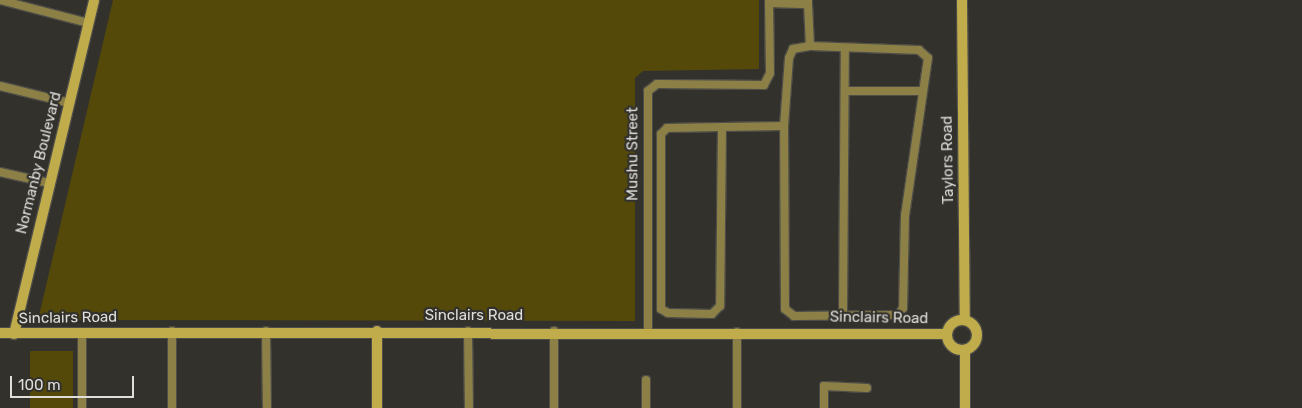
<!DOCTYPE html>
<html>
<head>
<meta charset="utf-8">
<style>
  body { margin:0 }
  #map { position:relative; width:1302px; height:408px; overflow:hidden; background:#32312c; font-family:Rubik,sans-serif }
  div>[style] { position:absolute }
  .green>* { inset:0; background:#55490a }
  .roads { filter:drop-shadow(1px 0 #4e4d48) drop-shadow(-1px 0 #4e4d48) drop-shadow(0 1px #4e4d48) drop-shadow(0 -1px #4e4d48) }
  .street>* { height:8px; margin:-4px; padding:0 4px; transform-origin:4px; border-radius:4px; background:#8c8046 }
  .secondary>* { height:10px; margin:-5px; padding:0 5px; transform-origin:5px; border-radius:5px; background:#c0ac4b }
  .secondary>.ring { margin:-5px; padding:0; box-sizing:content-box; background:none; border:10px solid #c0ac4b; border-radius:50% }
  span { translate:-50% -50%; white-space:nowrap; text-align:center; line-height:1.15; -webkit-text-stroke:4.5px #32312c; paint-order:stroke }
  .street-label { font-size:15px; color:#dfdedb }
  .scale { position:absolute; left:10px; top:376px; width:124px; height:22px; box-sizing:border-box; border:2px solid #dfdedb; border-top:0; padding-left:6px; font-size:15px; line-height:18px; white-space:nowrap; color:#dfdedb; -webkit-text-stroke:4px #32312c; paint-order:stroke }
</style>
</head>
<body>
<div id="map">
  <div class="green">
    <i style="clip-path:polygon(113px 0,759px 0,759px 69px,643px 71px,635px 78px,635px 321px,38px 320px)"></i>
    <i style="clip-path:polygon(30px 351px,73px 351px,73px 408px,30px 408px)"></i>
  </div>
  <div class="roads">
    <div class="street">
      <i style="left:0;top:0;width:91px;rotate:14.6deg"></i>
      <i style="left:770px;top:3px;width:38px;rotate:2deg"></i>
      <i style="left:808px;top:4px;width:4px;rotate:-90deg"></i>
      <i style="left:808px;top:4px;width:42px;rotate:87.3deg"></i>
      <i style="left:810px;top:46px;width:109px;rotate:2.1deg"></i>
      <i style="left:919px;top:50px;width:12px;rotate:42deg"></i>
      <i style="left:928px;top:58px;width:159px;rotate:98.3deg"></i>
      <i style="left:905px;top:215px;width:93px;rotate:91.2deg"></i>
      <i style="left:903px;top:308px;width:9px;rotate:126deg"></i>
      <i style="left:898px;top:315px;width:104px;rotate:179.4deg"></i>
      <i style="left:794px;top:316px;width:11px;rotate:-142deg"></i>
      <i style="left:785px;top:309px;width:183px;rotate:-90.3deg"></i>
      <i style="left:784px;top:126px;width:68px;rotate:-85.8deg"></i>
      <i style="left:789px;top:58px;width:10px;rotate:-66deg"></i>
      <i style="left:793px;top:49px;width:17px;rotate:-10deg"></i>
      <i style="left:0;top:86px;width:71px;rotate:13.8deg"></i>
      <i style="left:846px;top:91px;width:76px"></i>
      <i style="left:722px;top:127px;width:179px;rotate:90.6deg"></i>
      <i style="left:720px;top:306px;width:11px;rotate:135deg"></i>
      <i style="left:712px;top:314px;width:44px;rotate:-178.7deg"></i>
      <i style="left:668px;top:313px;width:8px;rotate:-150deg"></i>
      <i style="left:661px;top:309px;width:175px;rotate:-90deg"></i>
      <i style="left:661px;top:134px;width:8px;rotate:-45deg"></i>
      <i style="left:667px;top:128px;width:55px;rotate:-1deg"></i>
      <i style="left:722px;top:127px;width:62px;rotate:-0.9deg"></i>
      <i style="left:0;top:172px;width:50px;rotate:12.7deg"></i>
      <i style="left:843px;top:315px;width:266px;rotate:-89.6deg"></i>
      <i style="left:172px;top:331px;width:77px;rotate:90deg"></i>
      <i style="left:266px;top:331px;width:77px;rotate:89.3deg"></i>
      <i style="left:468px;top:331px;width:77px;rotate:89.3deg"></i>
      <i style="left:554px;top:331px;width:77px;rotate:90deg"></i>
      <i style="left:648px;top:331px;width:240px;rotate:-90deg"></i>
      <i style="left:648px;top:91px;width:11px;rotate:-38deg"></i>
      <i style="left:657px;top:84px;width:107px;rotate:0.5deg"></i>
      <i style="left:764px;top:85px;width:13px;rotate:-63deg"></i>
      <i style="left:770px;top:73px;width:73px;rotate:-90.8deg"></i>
      <i style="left:737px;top:332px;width:76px;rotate:90deg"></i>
      <i style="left:82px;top:333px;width:75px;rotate:90deg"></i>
      <i style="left:646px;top:380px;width:28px;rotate:90deg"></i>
      <i style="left:824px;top:408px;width:22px;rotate:-90deg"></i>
      <i style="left:824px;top:386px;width:43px;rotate:2.7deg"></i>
    </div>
    <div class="secondary">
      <i style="left:962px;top:0;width:320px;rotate:89.5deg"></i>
      <i class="ring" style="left:947px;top:320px;width:20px;height:20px"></i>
      <i style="left:0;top:333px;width:947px;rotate:0.06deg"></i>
      <i style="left:14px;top:334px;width:343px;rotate:-76.5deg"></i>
      <i style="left:965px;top:350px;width:58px;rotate:90deg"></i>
      <i style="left:377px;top:408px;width:77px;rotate:-90deg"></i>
    </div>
  </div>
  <div class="street-label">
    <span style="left:633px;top:154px;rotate:-90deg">Mushu Street</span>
    <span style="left:948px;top:160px;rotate:-91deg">Taylors Road</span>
    <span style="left:39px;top:163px;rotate:-76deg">Normanby Boulevard</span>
    <span style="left:474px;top:316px">Sinclairs Road</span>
    <span style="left:68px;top:318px;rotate:-1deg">Sinclairs Road</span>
    <span style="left:879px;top:318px;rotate:1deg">Sinclairs Road</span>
  </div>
  <div class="scale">100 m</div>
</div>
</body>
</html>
